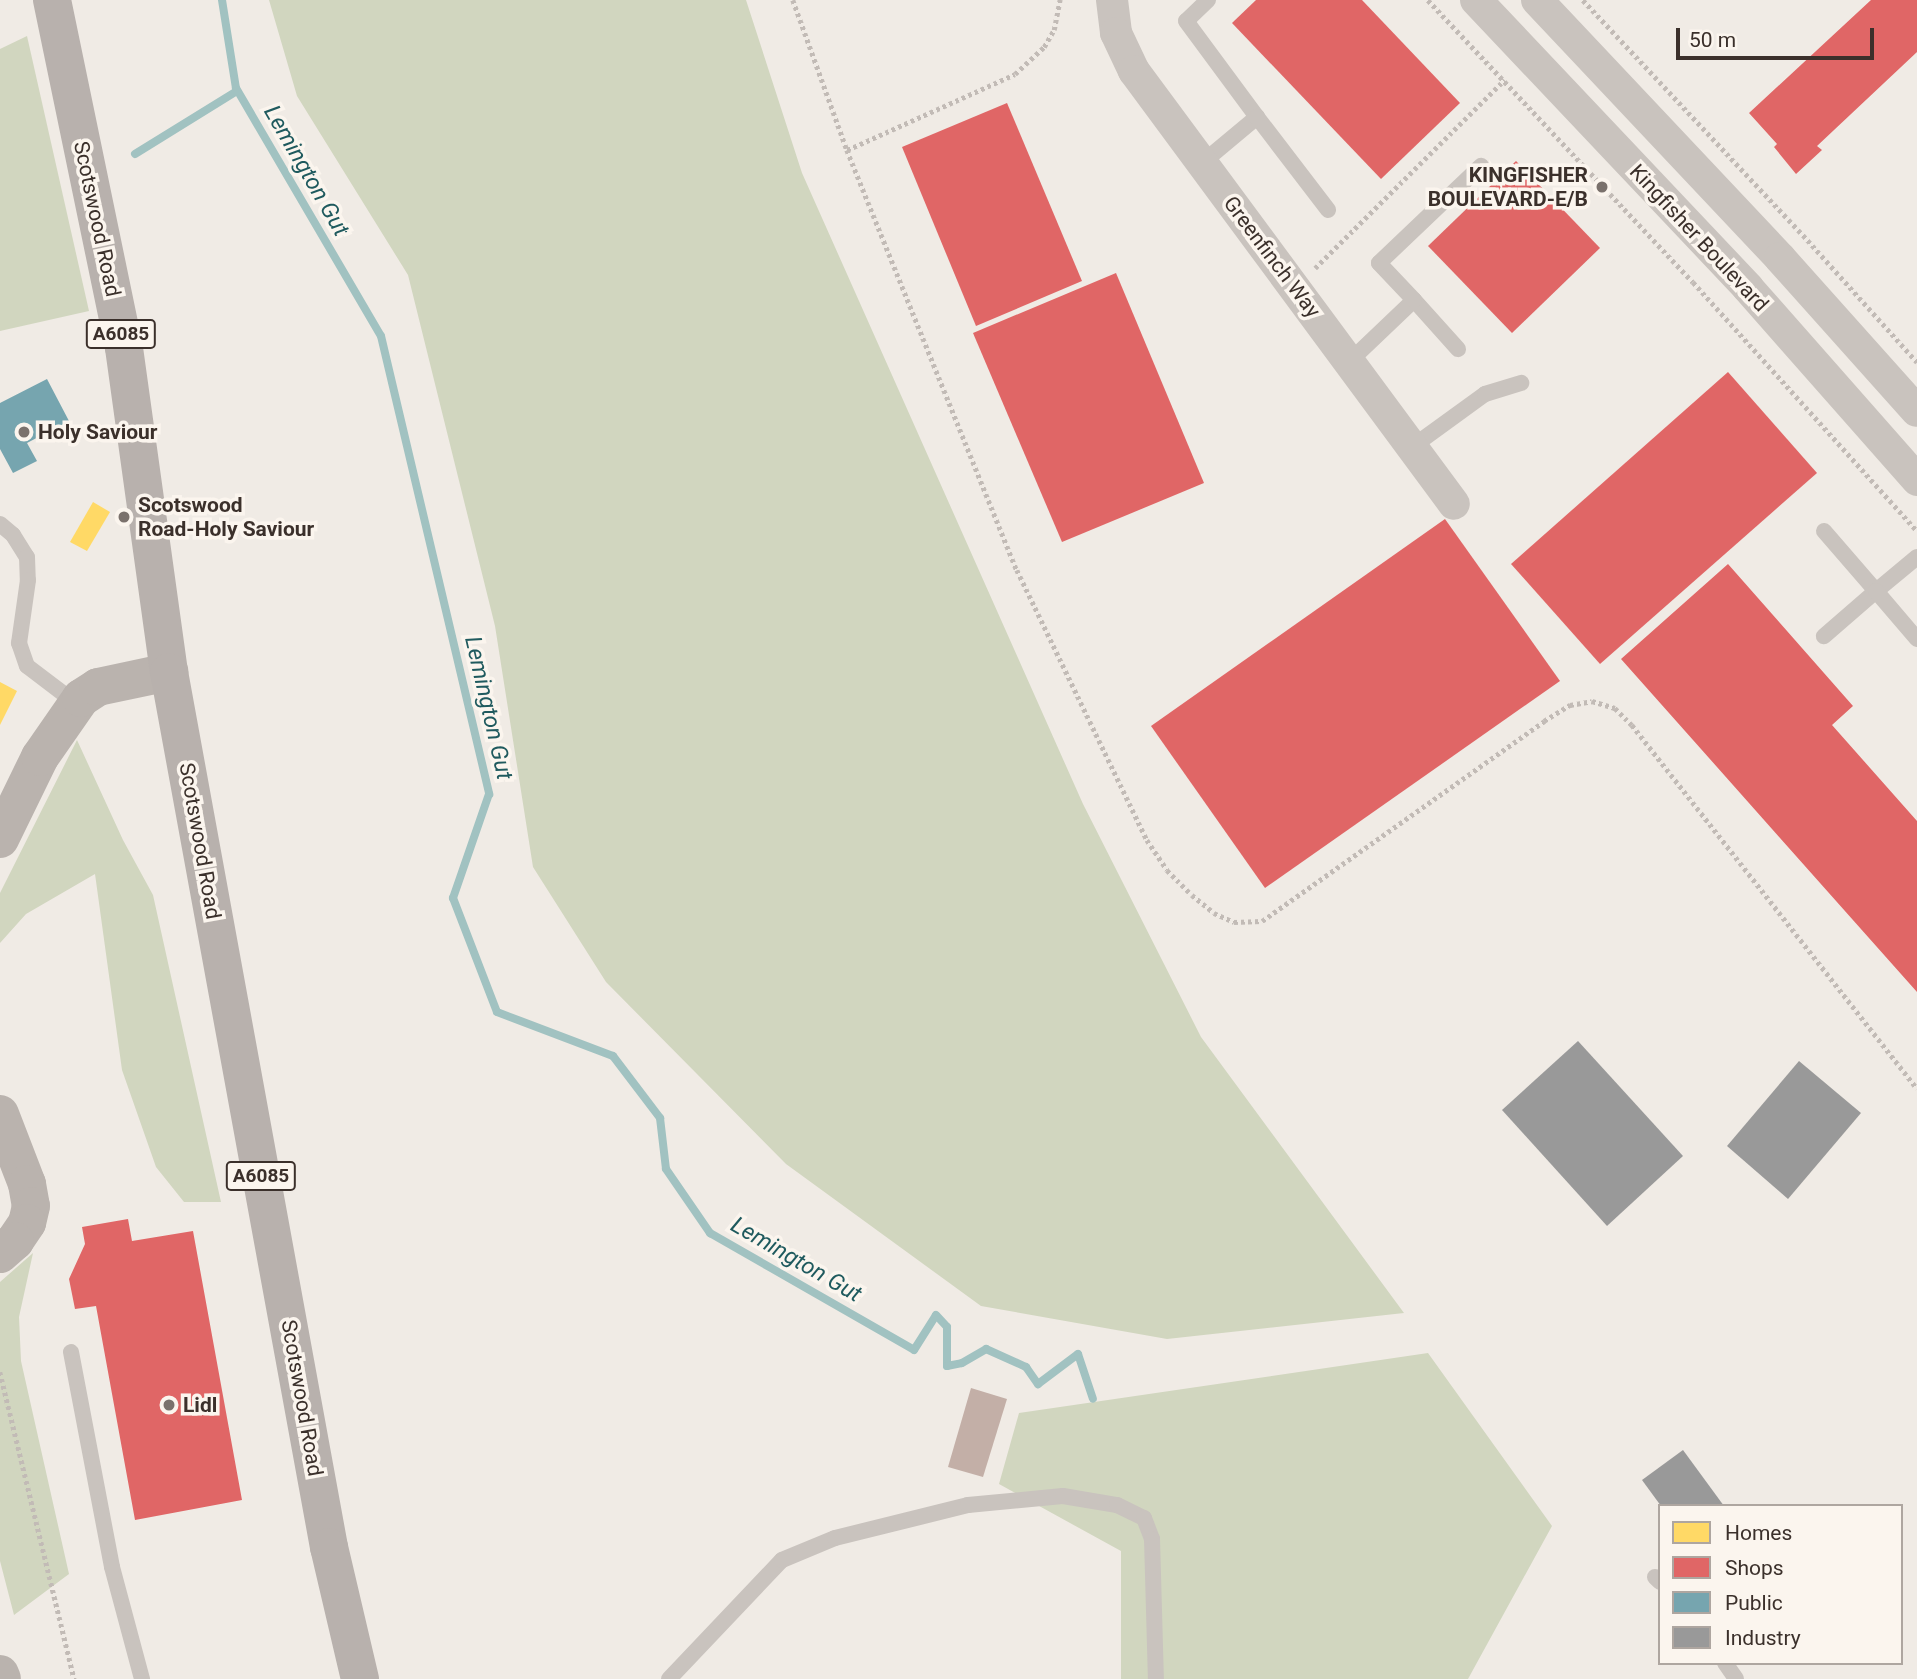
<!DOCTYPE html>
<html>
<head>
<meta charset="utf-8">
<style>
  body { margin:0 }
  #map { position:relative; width:1917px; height:1679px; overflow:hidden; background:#f0ebe5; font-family:Roboto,sans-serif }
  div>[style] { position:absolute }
  .green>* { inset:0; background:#d1d6bf }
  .homes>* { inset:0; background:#ffd966 }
  .shops>* { inset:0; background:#e06666 }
  .public>* { inset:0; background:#76a5af }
  .industry>* { inset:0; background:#999 }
  .stream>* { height:8px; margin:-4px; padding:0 4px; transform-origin:4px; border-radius:4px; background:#a1c2c1 }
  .building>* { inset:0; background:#c3afa7 }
  .path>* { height:4.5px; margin-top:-2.25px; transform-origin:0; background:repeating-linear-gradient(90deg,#c2bbb6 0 3.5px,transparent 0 7px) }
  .lane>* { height:16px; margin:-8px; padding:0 8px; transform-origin:8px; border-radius:8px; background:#c9c3be }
  .street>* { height:32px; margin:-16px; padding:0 16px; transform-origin:16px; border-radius:16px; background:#c9c3be }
  .secondary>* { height:38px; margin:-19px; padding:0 19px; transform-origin:19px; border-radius:19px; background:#bab3ae }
  .primary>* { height:38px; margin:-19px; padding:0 19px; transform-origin:19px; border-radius:19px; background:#b8b1ad }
  .dots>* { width:19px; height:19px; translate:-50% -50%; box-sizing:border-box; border:4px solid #fbf5ee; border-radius:50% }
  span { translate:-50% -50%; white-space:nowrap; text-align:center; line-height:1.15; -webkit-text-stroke:7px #fbf5ee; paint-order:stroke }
  .shield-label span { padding:2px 5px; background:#fbf5ee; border:2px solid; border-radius:5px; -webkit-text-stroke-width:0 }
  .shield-label { font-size:19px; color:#3b302b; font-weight:700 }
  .poi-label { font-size:21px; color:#3b302b; font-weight:700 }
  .right { translate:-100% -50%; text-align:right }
  .left { translate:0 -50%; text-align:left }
  .street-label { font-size:21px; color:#3b302b }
  .water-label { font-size:23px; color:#1f5a5e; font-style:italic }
  .legend { position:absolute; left:1658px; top:1504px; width:245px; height:161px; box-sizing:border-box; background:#fbf5ee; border:2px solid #aea6a0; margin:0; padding:9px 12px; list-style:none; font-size:21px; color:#3b302b }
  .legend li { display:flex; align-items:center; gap:14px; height:35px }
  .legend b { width:35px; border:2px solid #aea6a0 }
  .scale { position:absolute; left:1676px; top:28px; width:198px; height:32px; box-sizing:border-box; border:4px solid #3b302b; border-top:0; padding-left:9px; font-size:21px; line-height:24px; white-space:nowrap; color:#3b302b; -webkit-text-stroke:5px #fbf5ee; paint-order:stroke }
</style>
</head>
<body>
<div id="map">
  <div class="green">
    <i style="clip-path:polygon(269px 0,746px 0,802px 173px,1083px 804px,1201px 1037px,1404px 1313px,1167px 1339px,981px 1306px,786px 1164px,606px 982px,533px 867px,495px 626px,408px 275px,297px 96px)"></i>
    <i style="clip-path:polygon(27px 36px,89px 311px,0 331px,0 49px)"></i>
    <i style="clip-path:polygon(77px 740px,123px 840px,153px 895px,221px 1202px,184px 1202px,156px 1167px,122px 1070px,95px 874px,26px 914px,0 943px,0 893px)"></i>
    <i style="clip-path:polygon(33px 1253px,19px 1317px,21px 1361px,69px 1574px,14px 1615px,0 1561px,0 1282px)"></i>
    <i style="clip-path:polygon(1428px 1353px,1552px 1526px,1468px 1679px,1121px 1679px,1121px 1551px,999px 1484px,1019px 1413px)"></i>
  </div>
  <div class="homes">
    <i style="clip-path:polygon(93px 502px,110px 512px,87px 551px,70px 542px)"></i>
    <i style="clip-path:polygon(0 682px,17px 691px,0 725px)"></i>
  </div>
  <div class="shops">
    <i style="clip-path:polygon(1256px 0,1362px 0,1460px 103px,1381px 179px,1232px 23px)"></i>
    <i style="clip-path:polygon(1871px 0,1917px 0,1917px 52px,1817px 146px,1822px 150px,1796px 174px,1774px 147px,1777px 144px,1749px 113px)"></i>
    <i style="clip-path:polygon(1007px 103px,1082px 281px,976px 326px,902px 147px)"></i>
    <i style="clip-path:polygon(1516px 161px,1600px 248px,1512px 333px,1428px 246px)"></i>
    <i style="clip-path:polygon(1116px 273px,1204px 483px,1062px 542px,973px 333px)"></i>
    <i style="clip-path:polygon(1728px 372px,1817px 473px,1600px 664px,1511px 564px)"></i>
    <i style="clip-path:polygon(1445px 519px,1560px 681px,1265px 888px,1151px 726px)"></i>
    <i style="clip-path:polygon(1728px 564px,1853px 706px,1832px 725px,1917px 821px,1917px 992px,1621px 659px)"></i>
    <i style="clip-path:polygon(128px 1219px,132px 1241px,193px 1231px,242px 1500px,135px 1520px,96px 1306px,75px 1309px,69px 1279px,85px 1244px,82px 1227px)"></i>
  </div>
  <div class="public">
    <i style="clip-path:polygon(47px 379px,69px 421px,27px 443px,37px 461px,13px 473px,0 449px,0 403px)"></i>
  </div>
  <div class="industry">
    <i style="clip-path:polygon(1578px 1041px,1683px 1156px,1607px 1226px,1502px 1110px)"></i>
    <i style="clip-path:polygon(1799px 1061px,1861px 1113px,1788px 1199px,1727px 1146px)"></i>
    <i style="clip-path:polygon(1683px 1450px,1724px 1506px,1661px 1506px,1642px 1480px)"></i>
  </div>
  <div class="stream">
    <i style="left:222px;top:0;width:89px;rotate:81deg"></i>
    <i style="left:236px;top:88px;width:287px;rotate:59.7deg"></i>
    <i style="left:381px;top:336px;width:471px;rotate:76.7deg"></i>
    <i style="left:489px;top:794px;width:110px;rotate:109.1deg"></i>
    <i style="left:453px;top:898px;width:122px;rotate:68.9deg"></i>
    <i style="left:497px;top:1012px;width:124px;rotate:20.8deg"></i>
    <i style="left:613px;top:1056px;width:78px;rotate:52.8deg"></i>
    <i style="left:660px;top:1118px;width:51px;rotate:83.3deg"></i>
    <i style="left:666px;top:1169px;width:78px;rotate:55.5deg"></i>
    <i style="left:710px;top:1233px;width:235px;rotate:29.8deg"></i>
    <i style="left:914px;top:1350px;width:41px;rotate:-57.8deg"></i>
    <i style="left:936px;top:1315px;width:16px;rotate:47deg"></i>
    <i style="left:947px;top:1327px;width:39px;rotate:90deg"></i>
    <i style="left:947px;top:1366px;width:15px;rotate:-11deg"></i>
    <i style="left:962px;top:1363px;width:28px;rotate:-30deg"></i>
    <i style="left:986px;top:1349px;width:44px;rotate:24.2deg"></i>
    <i style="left:1026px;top:1367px;width:21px;rotate:55deg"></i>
    <i style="left:1038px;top:1384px;width:50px;rotate:-36.9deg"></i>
    <i style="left:1078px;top:1354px;width:47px;rotate:71.6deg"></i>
    <i style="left:135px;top:154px;width:120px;rotate:-31.7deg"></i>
  </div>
  <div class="building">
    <i style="clip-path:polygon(971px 1388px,1007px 1399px,983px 1477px,948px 1467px)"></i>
  </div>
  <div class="path">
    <i style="left:793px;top:0;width:159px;rotate:70.2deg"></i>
    <i style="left:847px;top:150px;width:453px;rotate:68deg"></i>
    <i style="left:1017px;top:570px;width:300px;rotate:64.3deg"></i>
    <i style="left:1147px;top:840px;width:36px;rotate:56deg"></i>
    <i style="left:1167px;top:870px;width:35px;rotate:45deg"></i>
    <i style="left:1192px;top:895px;width:28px;rotate:39deg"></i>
    <i style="left:1214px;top:913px;width:22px;rotate:24deg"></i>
    <i style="left:1234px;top:922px;width:28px;rotate:-2deg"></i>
    <i style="left:1262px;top:921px;width:346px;rotate:-35.3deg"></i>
    <i style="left:1544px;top:721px;width:31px;rotate:-32deg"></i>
    <i style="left:1570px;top:705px;width:22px;rotate:-10deg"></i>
    <i style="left:1592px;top:701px;width:24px;rotate:17deg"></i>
    <i style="left:1615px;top:708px;width:24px;rotate:45deg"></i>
    <i style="left:1632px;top:725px;width:462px;rotate:51.9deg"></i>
    <i style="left:1428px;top:0;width:387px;rotate:46.8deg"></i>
    <i style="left:1693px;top:282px;width:335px;rotate:48deg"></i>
    <i style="left:1583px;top:0;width:322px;rotate:46.9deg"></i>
    <i style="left:1803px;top:235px;width:171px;rotate:48.1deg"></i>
    <i style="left:847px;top:150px;width:184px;rotate:-24.3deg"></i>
    <i style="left:1015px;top:74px;width:40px;rotate:-43deg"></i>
    <i style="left:1044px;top:47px;width:20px;rotate:-60deg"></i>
    <i style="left:1054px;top:30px;width:31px;rotate:-79deg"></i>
    <i style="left:1315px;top:268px;width:267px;rotate:-44.8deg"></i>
    <i style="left:0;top:1372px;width:316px;rotate:76.4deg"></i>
  </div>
  <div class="lane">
    <i style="left:1208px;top:0;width:30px;rotate:136deg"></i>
    <i style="left:1186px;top:21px;width:119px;rotate:53.5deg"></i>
    <i style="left:1202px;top:163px;width:72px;rotate:-39.9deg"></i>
    <i style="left:1257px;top:117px;width:117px;rotate:52.6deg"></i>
    <i style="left:1414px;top:300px;width:66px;rotate:48.1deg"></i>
    <i style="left:1350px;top:361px;width:88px;rotate:-43.6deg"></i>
    <i style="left:1414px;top:300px;width:51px;rotate:-133.4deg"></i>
    <i style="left:1379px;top:263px;width:141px;rotate:-43.6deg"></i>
    <i style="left:1412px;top:447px;width:90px;rotate:-36deg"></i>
    <i style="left:1485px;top:394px;width:38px;rotate:-17deg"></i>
    <i style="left:0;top:524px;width:17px;rotate:40deg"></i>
    <i style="left:13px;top:535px;width:26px;rotate:58deg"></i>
    <i style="left:27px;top:557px;width:23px;rotate:88deg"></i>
    <i style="left:28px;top:580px;width:64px;rotate:98.1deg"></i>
    <i style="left:19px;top:643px;width:24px;rotate:71deg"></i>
    <i style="left:27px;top:666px;width:63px;rotate:37.2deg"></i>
    <i style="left:1824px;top:531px;width:79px;rotate:49.1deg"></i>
    <i style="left:1876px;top:591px;width:69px;rotate:139.1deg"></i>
    <i style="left:1917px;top:557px;width:53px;rotate:140.3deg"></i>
    <i style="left:1876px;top:591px;width:63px;rotate:49.5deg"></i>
    <i style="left:71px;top:1352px;width:219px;rotate:79.2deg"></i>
    <i style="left:112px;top:1567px;width:116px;rotate:75deg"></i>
    <i style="left:1655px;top:1577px;width:7px;rotate:45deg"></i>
    <i style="left:1725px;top:1663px;width:19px;rotate:55deg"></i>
    <i style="left:669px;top:1679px;width:164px;rotate:-46.5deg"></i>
    <i style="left:782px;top:1560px;width:57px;rotate:-22.5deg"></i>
    <i style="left:835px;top:1538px;width:137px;rotate:-13.9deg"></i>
    <i style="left:968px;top:1505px;width:95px;rotate:-5.4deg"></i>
    <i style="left:1063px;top:1496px;width:55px;rotate:9.5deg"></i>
    <i style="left:1117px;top:1505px;width:30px;rotate:26deg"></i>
    <i style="left:1144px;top:1518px;width:22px;rotate:69deg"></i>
    <i style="left:1152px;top:1539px;width:140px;rotate:88.4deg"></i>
  </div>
  <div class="street">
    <i style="left:1112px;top:0;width:33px;rotate:83deg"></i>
    <i style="left:1116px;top:33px;width:42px;rotate:64.7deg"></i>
    <i style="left:1134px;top:71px;width:538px;rotate:53.53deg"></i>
    <i style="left:1476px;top:0;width:396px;rotate:46.6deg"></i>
    <i style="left:1748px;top:288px;width:256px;rotate:48.6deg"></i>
    <i style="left:1537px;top:0;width:354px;rotate:46.7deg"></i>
    <i style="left:1780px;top:258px;width:205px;rotate:48.2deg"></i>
  </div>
  <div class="secondary">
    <i style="left:0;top:839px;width:91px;rotate:-64deg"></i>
    <i style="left:40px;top:757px;width:72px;rotate:-55.2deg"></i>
    <i style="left:81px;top:698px;width:20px;rotate:-33deg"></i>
    <i style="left:98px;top:687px;width:73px;rotate:-11.9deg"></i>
    <i style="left:0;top:1114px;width:75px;rotate:68.9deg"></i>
    <i style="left:27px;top:1184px;width:22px;rotate:80deg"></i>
    <i style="left:31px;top:1206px;width:17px;rotate:103deg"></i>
    <i style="left:27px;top:1223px;width:22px;rotate:124deg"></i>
    <i style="left:15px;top:1241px;width:20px;rotate:139deg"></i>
    <i style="left:0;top:1674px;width:5px;rotate:68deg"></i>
  </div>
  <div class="primary">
    <i style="left:52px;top:0;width:355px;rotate:78.3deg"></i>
    <i style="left:124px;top:348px;width:327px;rotate:82.1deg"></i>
    <i style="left:169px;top:672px;width:890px;rotate:79.64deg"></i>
    <i style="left:329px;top:1547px;width:136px;rotate:76.8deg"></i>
  </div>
  <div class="dots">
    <i style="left:1602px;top:187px;background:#7a716c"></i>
    <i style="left:24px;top:432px;background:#7a716c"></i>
    <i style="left:124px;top:517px;background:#7a716c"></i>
    <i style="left:169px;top:1405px;background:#7a716c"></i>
  </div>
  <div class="shield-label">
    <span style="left:121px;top:334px">A6085</span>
    <span style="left:261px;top:1176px">A6085</span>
  </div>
  <div class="poi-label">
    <span class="right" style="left:1588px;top:187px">KINGFISHER<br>BOULEVARD-E/B</span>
    <span class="left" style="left:38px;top:432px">Holy Saviour</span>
    <span class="left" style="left:138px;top:517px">Scotswood<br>Road-Holy Saviour</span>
    <span class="left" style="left:183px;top:1405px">Lidl</span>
  </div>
  <div class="street-label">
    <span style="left:97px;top:219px;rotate:78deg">Scotswood Road</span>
    <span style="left:1699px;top:238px;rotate:47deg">Kingfisher Boulevard</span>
    <span style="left:1272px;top:257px;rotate:53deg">Greenfinch Way</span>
    <span style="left:200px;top:841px;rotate:80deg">Scotswood Road</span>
    <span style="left:302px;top:1398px;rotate:80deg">Scotswood Road</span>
  </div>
  <div class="water-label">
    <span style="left:306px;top:171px;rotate:60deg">Lemington Gut</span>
    <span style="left:488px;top:708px;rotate:77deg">Lemington Gut</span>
    <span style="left:796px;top:1260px;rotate:30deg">Lemington Gut</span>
  </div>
  <ul class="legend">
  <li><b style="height:19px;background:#ffd966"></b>Homes</li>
  <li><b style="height:19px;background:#e06666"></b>Shops</li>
  <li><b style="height:19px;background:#76a5af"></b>Public</li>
  <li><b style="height:19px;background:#999"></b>Industry</li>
  </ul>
  <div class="scale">50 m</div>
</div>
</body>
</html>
